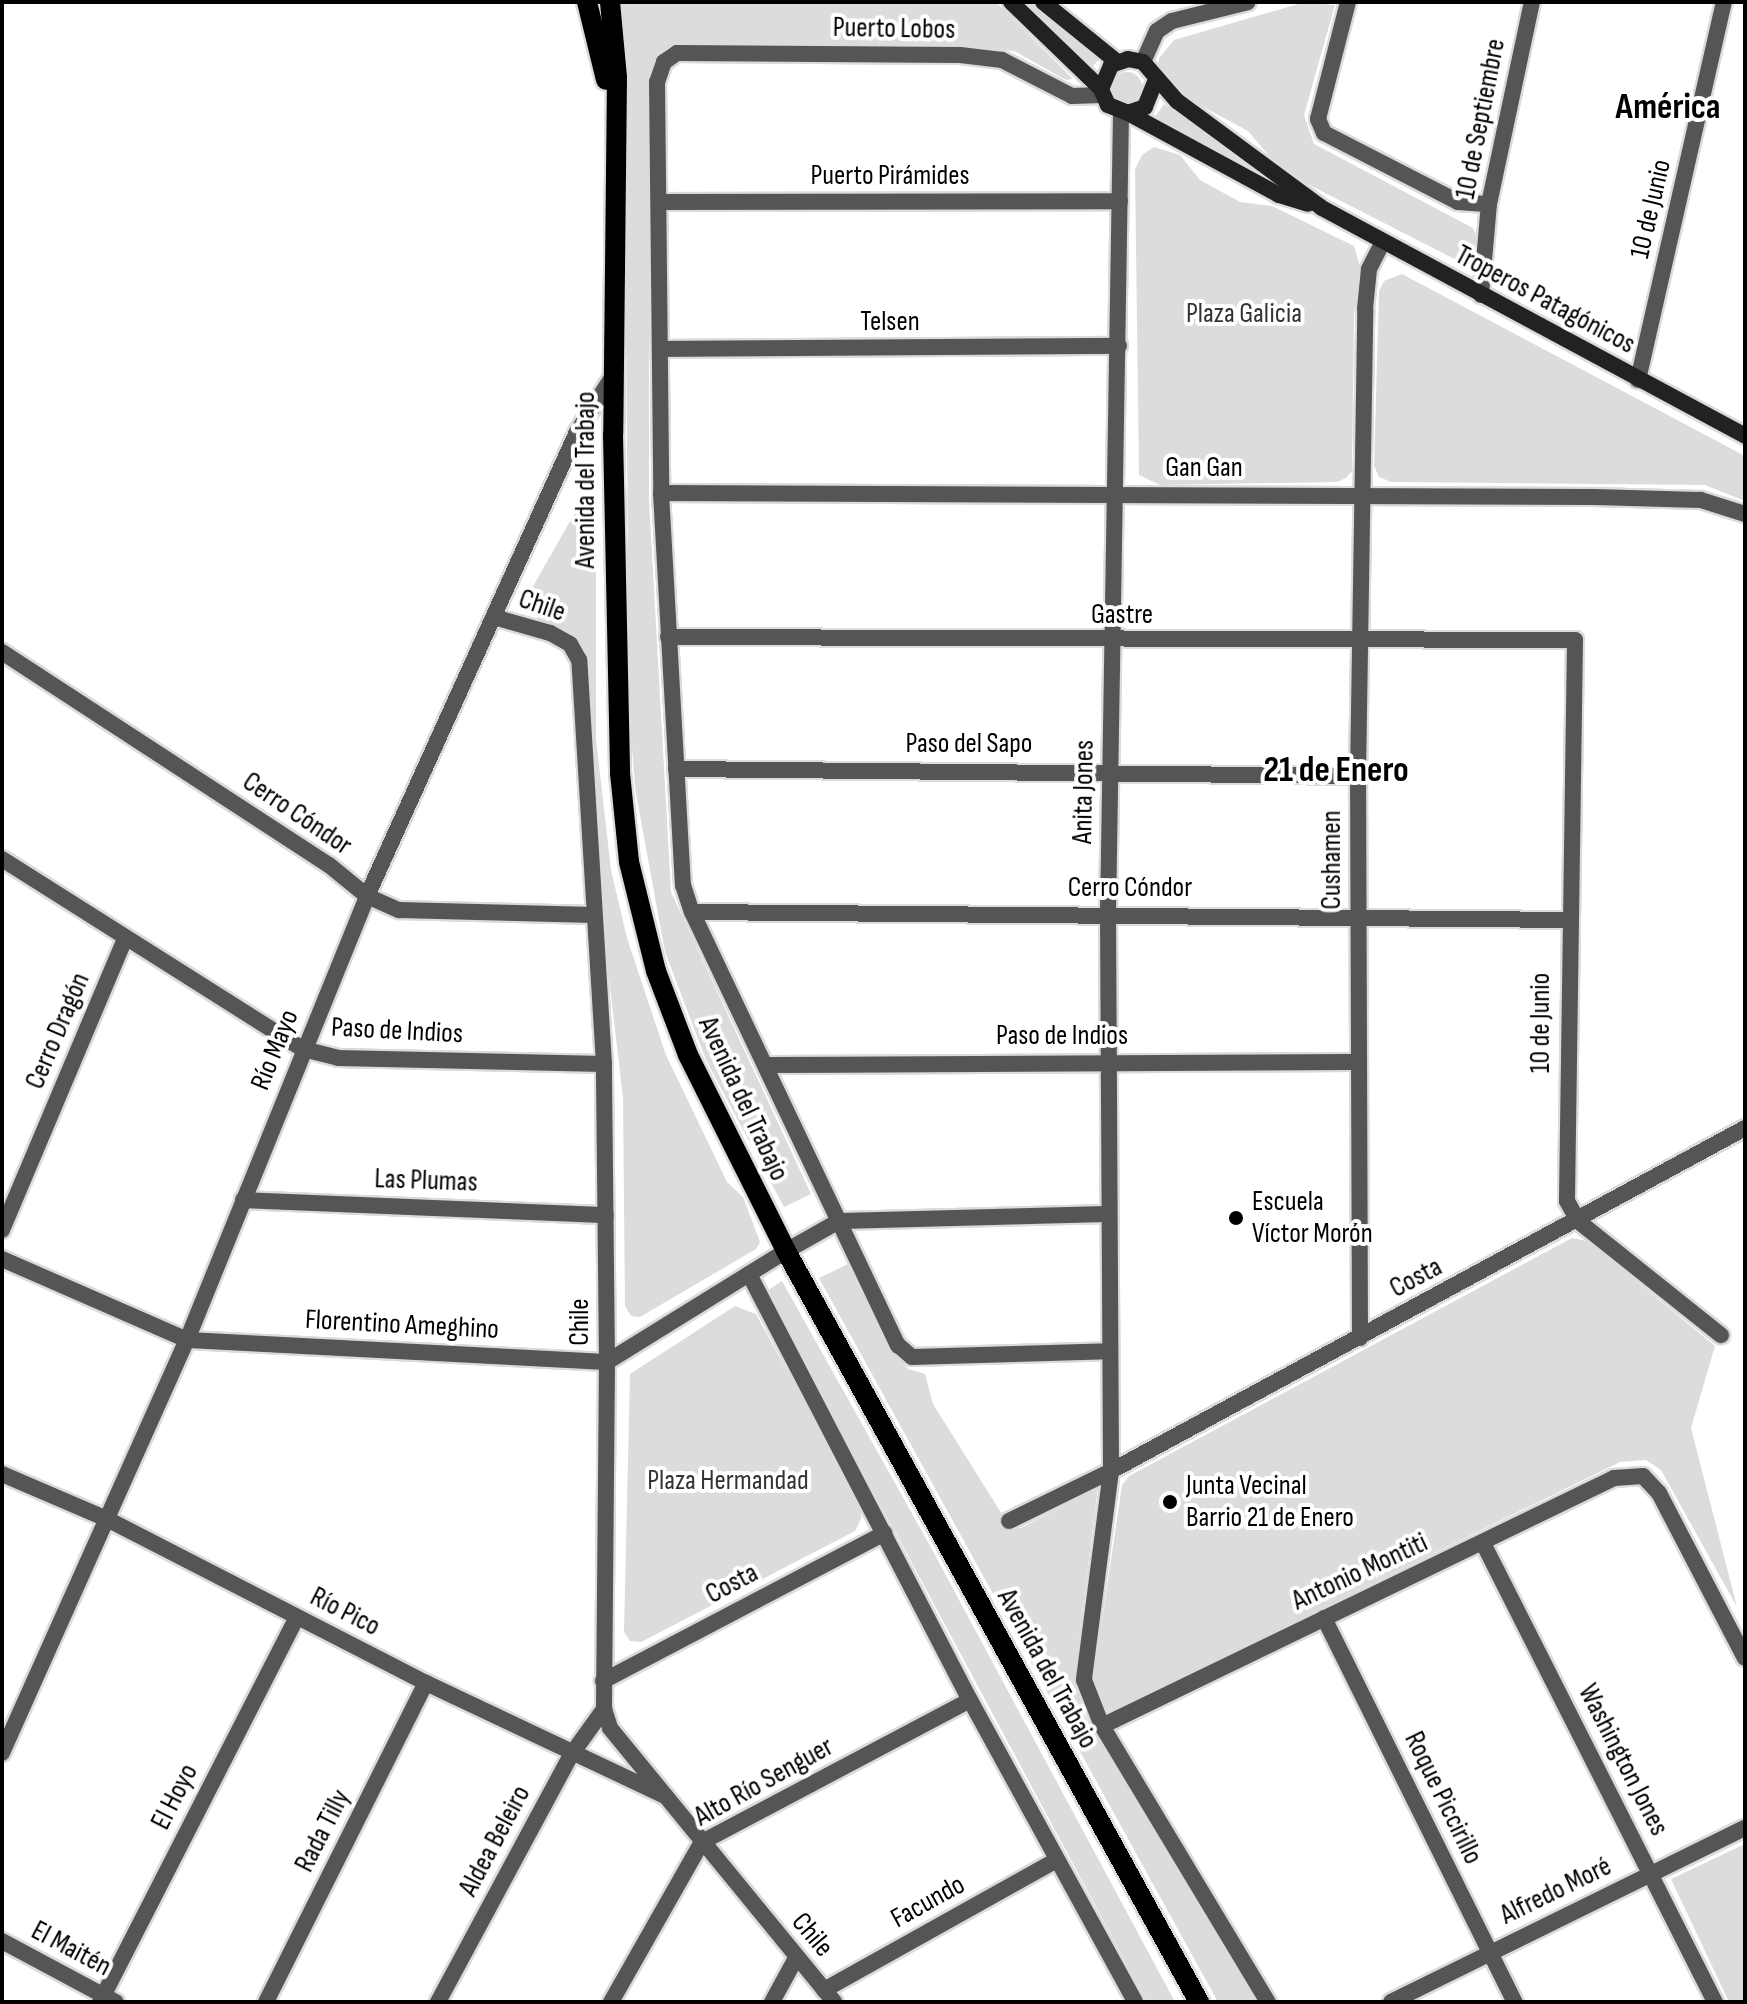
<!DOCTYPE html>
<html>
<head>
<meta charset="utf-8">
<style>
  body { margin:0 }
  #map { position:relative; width:1747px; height:2004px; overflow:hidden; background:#fff; font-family:"Sofia Sans Condensed",sans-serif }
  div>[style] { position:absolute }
  .green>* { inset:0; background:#dcdcdc }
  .round { border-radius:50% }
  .roads { filter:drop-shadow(2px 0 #dbdbdb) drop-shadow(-2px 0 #dbdbdb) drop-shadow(0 2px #dbdbdb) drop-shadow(0 -2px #dbdbdb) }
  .minor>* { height:16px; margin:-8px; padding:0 8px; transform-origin:8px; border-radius:8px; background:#555 }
  .tertiary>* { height:16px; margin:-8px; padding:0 8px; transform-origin:8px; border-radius:8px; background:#555 }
  .secondary>* { height:16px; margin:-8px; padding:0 8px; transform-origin:8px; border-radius:8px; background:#222 }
  .primary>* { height:20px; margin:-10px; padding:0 10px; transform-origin:10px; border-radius:10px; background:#000 }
  .dots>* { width:22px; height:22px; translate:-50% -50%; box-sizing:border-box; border:4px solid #fff; border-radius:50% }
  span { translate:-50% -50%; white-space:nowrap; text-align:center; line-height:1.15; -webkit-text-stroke:8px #fff; paint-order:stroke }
  .street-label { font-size:28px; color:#000 }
  .park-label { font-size:28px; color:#333 }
  .poi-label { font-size:28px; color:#000 }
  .left { translate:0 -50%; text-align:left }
  .district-label { font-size:36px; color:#000; font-weight:700 }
  .frame { position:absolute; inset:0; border:4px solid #000; pointer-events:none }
</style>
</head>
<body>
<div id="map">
  <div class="green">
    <i style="clip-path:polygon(619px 2px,996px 2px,1073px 79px,1066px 80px,1014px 51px,971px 46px,683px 45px,656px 60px,649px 77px,649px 500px,671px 892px,811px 1194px,784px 1207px,706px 1060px,665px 952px,635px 788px,629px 706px,624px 44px)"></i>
    <i style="clip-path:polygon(1025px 2px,1030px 2px,1101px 57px,1093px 66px)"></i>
    <i style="clip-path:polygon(1305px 2px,1335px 5px,1304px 115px,1314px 144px,1473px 228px,1479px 242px,1476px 270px,1296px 178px,1277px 165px,1248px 131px,1174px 91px,1158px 70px,1159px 58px,1174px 40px)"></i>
    <i class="round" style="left:1112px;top:72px;width:30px;height:30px"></i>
    <i style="clip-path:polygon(1164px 104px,1255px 172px,1155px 117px)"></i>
    <i style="clip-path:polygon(1154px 147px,1180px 155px,1200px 180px,1240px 202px,1272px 206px,1354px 246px,1361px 270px,1354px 313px,1352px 471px,1346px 478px,1337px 482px,1160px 485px,1139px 475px,1135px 169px,1142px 155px)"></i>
    <i style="clip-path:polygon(1402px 274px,1745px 456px,1745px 501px,1705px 485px,1391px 482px,1379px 477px,1374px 466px,1379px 291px,1384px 281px)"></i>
    <i style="clip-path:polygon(586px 493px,596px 503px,596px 739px,611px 870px,627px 938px,666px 1055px,727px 1182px,743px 1197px,760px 1242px,756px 1249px,640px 1317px,631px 1316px,625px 1306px,623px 1098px,602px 918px,585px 661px,575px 634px,541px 621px,528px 608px,527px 597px)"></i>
    <i style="clip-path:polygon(1572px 1238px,1587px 1241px,1715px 1346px,1691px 1428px,1737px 1607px,1661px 1470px,1646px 1460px,1620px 1462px,1120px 1707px,1107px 1711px,1098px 1707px,1093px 1682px,1122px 1485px,1129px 1476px)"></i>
    <i style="clip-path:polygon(848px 1264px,886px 1344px,908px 1369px,925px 1374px,933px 1404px,1010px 1527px,1021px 1528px,1098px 1488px,1077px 1653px,1082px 1710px,1259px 2002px,1218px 2002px,819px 1278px)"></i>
    <i style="clip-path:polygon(782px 1281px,929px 1544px,1175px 2002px,1147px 2002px,770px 1298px,770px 1289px)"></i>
    <i style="clip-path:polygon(735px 1306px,756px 1314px,861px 1506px,861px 1519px,855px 1531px,641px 1642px,630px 1641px,624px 1632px,630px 1374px)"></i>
    <i style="clip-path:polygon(1745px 1844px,1745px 2002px,1729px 2002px,1671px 1879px)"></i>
  </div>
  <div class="roads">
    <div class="minor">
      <i style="left:1348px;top:2px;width:121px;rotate:104.4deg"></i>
      <i style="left:1318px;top:119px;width:15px;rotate:67deg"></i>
      <i style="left:1324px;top:133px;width:151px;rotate:27.2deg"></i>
      <i style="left:1458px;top:202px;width:31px;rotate:4deg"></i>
      <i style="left:1102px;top:95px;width:30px;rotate:178deg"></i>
      <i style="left:1072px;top:96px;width:79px;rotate:-152.8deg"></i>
      <i style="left:1002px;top:60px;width:42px;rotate:-173.2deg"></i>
      <i style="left:960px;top:55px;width:283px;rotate:-179.6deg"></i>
      <i style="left:677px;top:53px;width:16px;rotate:145deg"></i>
      <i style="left:664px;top:62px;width:21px;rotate:109deg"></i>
      <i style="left:657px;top:82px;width:411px;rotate:89.4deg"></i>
      <i style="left:661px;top:493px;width:393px;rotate:86.8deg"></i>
      <i style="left:683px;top:885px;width:28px;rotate:72deg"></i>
      <i style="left:692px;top:912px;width:480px;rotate:64.6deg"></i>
      <i style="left:898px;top:1345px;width:18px;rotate:41deg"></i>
      <i style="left:912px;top:1357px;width:197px;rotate:-1.7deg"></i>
      <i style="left:1121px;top:113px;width:800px;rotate:90.93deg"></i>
      <i style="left:1108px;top:913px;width:558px;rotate:89.69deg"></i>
      <i style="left:1111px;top:1471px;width:211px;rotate:97.4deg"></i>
      <i style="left:1084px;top:1680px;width:49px;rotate:68.6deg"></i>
      <i style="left:1102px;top:1726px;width:322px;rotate:59deg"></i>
      <i style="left:660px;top:202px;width:460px;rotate:-0.1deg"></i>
      <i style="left:1481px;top:295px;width:91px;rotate:-85deg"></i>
      <i style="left:1489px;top:204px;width:207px;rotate:-78deg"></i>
      <i style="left:660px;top:349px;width:459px;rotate:-0.4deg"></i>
      <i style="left:1638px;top:380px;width:388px;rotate:-77.2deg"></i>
      <i style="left:661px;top:493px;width:933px;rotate:0.25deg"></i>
      <i style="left:1594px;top:497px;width:107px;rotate:1.6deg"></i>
      <i style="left:1701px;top:500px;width:46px;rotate:17.7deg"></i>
      <i style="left:668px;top:637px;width:907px;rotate:0.19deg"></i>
      <i style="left:1575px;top:640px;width:561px;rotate:90.82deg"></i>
      <i style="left:1567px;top:1201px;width:23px;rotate:61deg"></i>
      <i style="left:1578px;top:1221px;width:183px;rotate:38.6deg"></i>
      <i style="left:2px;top:652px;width:390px;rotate:33.1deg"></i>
      <i style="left:329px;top:865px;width:49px;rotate:39.2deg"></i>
      <i style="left:367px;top:896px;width:35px;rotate:24deg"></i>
      <i style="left:399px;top:910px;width:195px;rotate:1.5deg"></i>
      <i style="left:676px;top:769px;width:682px;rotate:0.59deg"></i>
      <i style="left:2px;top:859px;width:356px;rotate:32.3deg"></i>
      <i style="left:303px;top:1049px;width:36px;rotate:14deg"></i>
      <i style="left:338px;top:1058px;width:266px;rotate:1.3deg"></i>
      <i style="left:692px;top:912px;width:875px;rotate:0.52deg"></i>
      <i style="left:768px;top:1065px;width:589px;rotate:-0.29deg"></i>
      <i style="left:243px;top:1200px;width:363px;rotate:2.4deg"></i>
      <i style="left:2px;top:1230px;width:314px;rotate:-67.1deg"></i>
      <i style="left:786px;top:1251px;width:61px;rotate:-29.5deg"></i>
      <i style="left:839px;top:1221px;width:269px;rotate:-1.5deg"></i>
      <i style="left:2px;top:1259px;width:202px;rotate:23.6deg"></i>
      <i style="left:187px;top:1340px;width:421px;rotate:3deg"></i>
      <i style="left:607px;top:1362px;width:298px;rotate:-90.6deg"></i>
      <i style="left:604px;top:1064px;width:405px;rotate:-93.5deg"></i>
      <i style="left:579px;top:660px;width:18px;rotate:-119deg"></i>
      <i style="left:570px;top:644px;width:23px;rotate:-151deg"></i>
      <i style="left:550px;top:633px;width:58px;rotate:-164.1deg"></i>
      <i style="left:749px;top:1274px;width:480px;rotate:62.6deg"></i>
      <i style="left:970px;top:1700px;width:344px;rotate:61.3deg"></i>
      <i style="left:1360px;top:1338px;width:562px;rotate:-90.2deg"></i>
      <i style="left:1358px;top:776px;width:467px;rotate:-89.1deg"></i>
      <i style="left:1365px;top:309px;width:40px;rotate:-84.3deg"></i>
      <i style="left:1369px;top:269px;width:30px;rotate:-63deg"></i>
      <i style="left:2px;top:1474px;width:114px;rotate:23.2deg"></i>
      <i style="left:107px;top:1519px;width:359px;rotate:27.2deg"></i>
      <i style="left:426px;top:1683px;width:264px;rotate:25.3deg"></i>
      <i style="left:1009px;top:1521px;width:114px;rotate:-26.1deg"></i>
      <i style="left:1111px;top:1471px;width:721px;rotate:-28.41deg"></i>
      <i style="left:1483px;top:1543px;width:514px;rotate:63.19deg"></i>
      <i style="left:1324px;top:1618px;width:429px;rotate:63.6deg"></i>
      <i style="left:603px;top:1681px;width:318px;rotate:-27.7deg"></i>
      <i style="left:1102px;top:1726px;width:569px;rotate:-25.84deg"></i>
      <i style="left:1614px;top:1478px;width:29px;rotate:-4deg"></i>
      <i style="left:1643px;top:1476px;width:23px;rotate:47deg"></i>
      <i style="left:1659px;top:1493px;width:186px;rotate:62.5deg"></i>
      <i style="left:824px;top:1990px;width:267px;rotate:-29.2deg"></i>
      <i style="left:100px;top:2002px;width:432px;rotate:-62.9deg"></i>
      <i style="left:266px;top:2002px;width:357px;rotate:-63.4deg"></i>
      <i style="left:438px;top:2002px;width:281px;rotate:-61.7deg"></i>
      <i style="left:571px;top:1755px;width:57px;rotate:-54.3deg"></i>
      <i style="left:611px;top:2002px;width:184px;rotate:-60.4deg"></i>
      <i style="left:702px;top:1842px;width:303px;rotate:-27.9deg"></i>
      <i style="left:772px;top:2002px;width:50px;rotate:-61.4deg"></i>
      <i style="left:1391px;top:2002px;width:394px;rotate:-26.2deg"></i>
    </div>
    <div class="tertiary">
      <i style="left:1143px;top:62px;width:34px;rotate:-66deg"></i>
      <i style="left:1157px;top:31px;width:18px;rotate:-34deg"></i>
      <i style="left:1172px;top:21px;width:78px;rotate:-14deg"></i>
      <i style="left:786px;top:1251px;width:211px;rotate:148.2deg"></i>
      <i style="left:607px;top:1362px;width:347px;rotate:90.5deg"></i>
      <i style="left:604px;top:1709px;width:20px;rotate:72deg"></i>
      <i style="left:610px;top:1728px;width:354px;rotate:50.7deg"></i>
      <i style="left:2px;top:1753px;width:453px;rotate:-65.9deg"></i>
      <i style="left:187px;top:1340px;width:479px;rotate:-67.9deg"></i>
      <i style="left:367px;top:896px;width:509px;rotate:-65.65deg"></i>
      <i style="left:577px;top:432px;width:67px;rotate:-57.3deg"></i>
      <i style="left:2px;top:1941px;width:129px;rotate:28.2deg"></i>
    </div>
    <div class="secondary">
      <i style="left:1011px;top:2px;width:125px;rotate:44deg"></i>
      <i style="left:1043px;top:2px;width:95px;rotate:39deg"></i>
      <i style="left:1155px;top:82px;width:27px;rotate:112deg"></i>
      <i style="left:1145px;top:107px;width:18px;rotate:161deg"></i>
      <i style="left:1128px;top:113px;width:22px;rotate:-158deg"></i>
      <i style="left:1108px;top:105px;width:17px;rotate:-114deg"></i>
      <i style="left:1101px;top:89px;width:26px;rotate:-67deg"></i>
      <i style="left:1111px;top:65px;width:18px;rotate:-19deg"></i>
      <i style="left:1128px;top:59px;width:15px;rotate:11deg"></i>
      <i style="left:1143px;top:62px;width:52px;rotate:48.9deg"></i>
      <i style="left:1177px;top:101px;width:180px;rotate:36.4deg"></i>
      <i style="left:1322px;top:208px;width:481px;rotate:28.3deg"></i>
      <i style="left:1128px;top:113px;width:172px;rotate:28.5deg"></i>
      <i style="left:1279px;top:195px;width:30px;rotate:17deg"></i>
    </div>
    <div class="primary">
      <i style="left:587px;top:2px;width:80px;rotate:76.3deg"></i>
      <i style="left:610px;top:2px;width:75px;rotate:84.7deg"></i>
      <i style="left:617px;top:77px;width:357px;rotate:90.6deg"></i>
      <i style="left:613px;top:434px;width:339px;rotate:88.8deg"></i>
      <i style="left:620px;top:773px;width:89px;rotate:84.2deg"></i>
      <i style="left:629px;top:862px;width:112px;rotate:76.1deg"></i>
      <i style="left:656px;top:971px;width:90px;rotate:69.1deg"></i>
      <i style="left:688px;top:1055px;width:219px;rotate:63.4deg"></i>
      <i style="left:786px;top:1251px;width:857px;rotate:61.19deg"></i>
    </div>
  </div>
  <div class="dots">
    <i style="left:1236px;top:1218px;background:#000"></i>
    <i style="left:1170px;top:1502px;background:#000"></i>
  </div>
  <div class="street-label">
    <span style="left:894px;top:29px;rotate:1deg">Puerto Lobos</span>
    <span style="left:1481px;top:119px;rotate:-79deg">10 de Septiembre</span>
    <span style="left:890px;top:176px">Puerto Pirámides</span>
    <span style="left:1651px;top:209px;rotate:-77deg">10 de Junio</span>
    <span style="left:1545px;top:300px;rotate:28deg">Troperos Patagónicos</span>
    <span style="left:890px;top:322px">Telsen</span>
    <span style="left:1204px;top:468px">Gan Gan</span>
    <span style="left:586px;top:480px;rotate:-90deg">Avenida del Trabajo</span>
    <span style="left:542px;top:606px;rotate:19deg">Chile</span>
    <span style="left:1122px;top:615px">Gastre</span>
    <span style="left:969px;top:744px">Paso del Sapo</span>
    <span style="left:1084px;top:792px;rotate:-89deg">Anita Jones</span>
    <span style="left:297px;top:814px;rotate:34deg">Cerro Cóndor</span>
    <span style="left:1332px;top:860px;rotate:-90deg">Cushamen</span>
    <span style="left:1130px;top:888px">Cerro Cóndor</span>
    <span style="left:1541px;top:1023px;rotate:-90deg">10 de Junio</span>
    <span style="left:58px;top:1031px;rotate:-67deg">Cerro Dragón</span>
    <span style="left:397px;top:1031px;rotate:3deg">Paso de Indios</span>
    <span style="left:1062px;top:1036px">Paso de Indios</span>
    <span style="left:275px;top:1050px;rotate:-68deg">Río Mayo</span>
    <span style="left:743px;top:1099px;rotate:65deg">Avenida del Trabajo</span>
    <span style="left:426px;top:1181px;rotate:2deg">Las Plumas</span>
    <span style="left:1416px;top:1278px;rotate:-28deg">Costa</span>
    <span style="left:580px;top:1322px;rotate:-90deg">Chile</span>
    <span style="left:402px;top:1325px;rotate:3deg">Florentino Ameghino</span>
    <span style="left:1360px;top:1572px;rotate:-25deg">Antonio Montiti</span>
    <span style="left:732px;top:1584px;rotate:-28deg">Costa</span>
    <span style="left:345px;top:1612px;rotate:27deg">Río Pico</span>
    <span style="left:1047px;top:1669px;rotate:61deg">Avenida del Trabajo</span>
    <span style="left:1623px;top:1760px;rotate:63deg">Washington Jones</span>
    <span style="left:764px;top:1782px;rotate:-29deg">Alto Río Senguer</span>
    <span style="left:175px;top:1797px;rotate:-63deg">El Hoyo</span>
    <span style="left:1443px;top:1798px;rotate:64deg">Roque Piccirillo</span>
    <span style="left:323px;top:1831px;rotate:-63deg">Rada Tilly</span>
    <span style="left:495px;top:1841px;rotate:-62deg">Aldea Beleiro</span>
    <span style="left:1556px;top:1891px;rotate:-26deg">Alfredo Moré</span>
    <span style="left:928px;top:1902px;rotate:-29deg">Facundo</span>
    <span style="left:812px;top:1935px;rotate:50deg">Chile</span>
    <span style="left:71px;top:1949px;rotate:28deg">El Maitén</span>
  </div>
  <div class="park-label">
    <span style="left:1244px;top:314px">Plaza Galicia</span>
    <span style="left:728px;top:1481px">Plaza Hermandad</span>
  </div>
  <div class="poi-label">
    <span class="left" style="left:1252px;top:1218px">Escuela<br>Víctor Morón</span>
    <span class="left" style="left:1186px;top:1502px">Junta Vecinal<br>Barrio 21 de Enero</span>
  </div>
  <div class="district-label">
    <span style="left:1668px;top:108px">América</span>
    <span style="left:1336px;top:771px">21 de Enero</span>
  </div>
  <div class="frame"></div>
</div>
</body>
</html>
